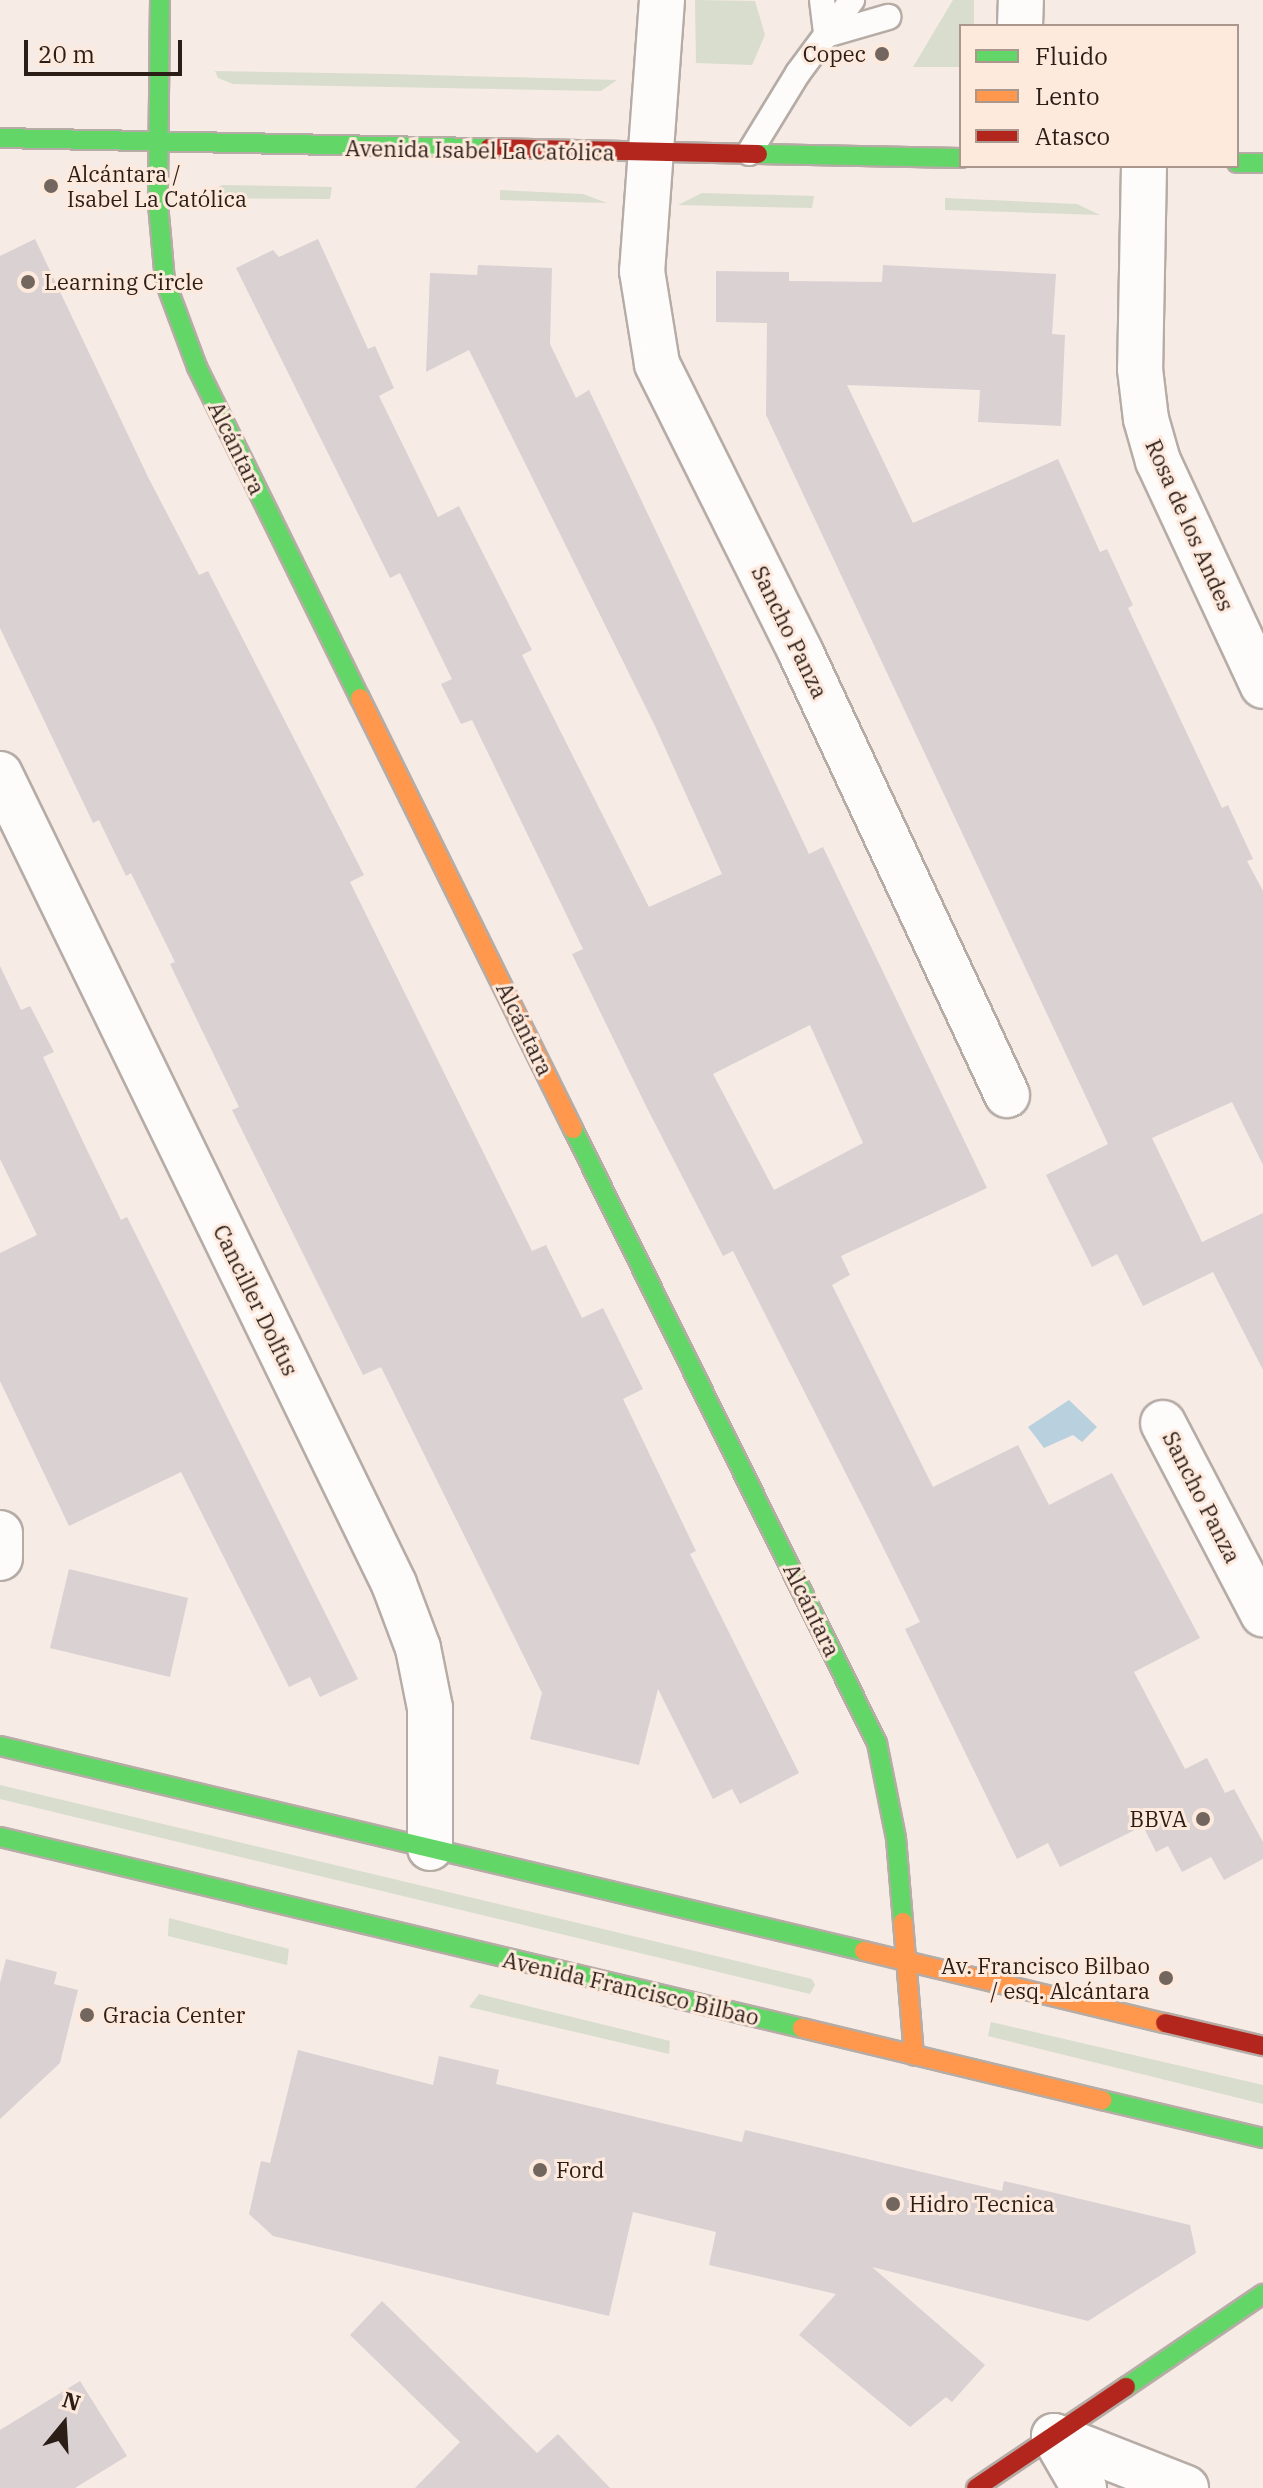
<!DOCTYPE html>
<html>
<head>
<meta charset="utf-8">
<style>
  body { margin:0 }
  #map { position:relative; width:1263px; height:2488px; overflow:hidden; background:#f6ebe5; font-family:"IBM Plex Serif",serif }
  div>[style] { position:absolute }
  .green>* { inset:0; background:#d8ddce }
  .water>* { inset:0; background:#b9d1de }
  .building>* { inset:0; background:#dad1d3 }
  .roads { filter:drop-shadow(2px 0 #b6aca6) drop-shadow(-2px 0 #b6aca6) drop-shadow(0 2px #b6aca6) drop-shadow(0 -2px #b6aca6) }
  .lane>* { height:24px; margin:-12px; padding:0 12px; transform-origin:12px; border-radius:12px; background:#fefcfb }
  .street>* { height:44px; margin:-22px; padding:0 22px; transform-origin:22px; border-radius:22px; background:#fefcfb }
  .fast>* { height:18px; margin:-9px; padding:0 9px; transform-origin:9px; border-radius:9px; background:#63d668 }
  .slow>* { height:18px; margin:-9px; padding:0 9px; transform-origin:9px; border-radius:9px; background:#ff974d }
  .jam>* { height:18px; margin:-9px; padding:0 9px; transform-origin:9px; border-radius:9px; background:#b3261e }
  .dots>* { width:22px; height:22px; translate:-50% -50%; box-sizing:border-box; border:4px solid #fee9dd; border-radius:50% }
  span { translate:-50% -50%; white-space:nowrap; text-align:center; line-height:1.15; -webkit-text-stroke:6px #fee9dd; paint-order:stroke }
  .poi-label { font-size:22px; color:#2b1e17 }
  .right { translate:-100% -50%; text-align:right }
  .left { translate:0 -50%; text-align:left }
  .street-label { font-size:22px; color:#2b1e17 }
  .legend { position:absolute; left:959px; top:24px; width:280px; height:144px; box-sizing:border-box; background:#fee9dd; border:2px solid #aa988e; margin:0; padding:10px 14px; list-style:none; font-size:24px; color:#2b1e17 }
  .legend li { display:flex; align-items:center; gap:16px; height:40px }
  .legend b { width:40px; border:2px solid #aa988e }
  .north { position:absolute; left:24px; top:2384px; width:80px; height:80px; -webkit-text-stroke:6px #fee9dd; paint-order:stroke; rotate:18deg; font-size:22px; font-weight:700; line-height:32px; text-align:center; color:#2b1e17 }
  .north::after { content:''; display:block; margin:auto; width:28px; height:36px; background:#2b1e17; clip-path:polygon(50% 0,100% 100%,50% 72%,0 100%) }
  .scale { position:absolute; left:24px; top:40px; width:158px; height:36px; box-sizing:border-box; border:4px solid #2b1e17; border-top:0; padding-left:10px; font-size:24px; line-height:28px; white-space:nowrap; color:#2b1e17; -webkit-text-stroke:6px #fee9dd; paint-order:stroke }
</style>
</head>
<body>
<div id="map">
  <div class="green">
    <i style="clip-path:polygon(695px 0,755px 1px,765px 35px,752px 65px,696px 63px)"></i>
    <i style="clip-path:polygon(953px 0,974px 0,974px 26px,961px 26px,961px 67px,913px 67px)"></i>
    <i style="clip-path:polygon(215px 71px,390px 74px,617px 80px,601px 91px,233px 84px,218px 78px)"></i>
    <i style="clip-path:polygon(222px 185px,332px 187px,330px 199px,200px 198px)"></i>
    <i style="clip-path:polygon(500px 190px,583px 194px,607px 203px,500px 200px)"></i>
    <i style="clip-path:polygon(702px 193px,814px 196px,812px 208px,678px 205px)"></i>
    <i style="clip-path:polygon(945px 198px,1077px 204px,1100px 215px,945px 210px)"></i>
    <i style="clip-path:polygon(0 1785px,812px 1979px,815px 1985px,810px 1994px,0 1799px)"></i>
    <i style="clip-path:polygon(169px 1918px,289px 1949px,287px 1965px,168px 1936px)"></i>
    <i style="clip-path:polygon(479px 1994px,670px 2041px,669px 2054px,469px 2007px)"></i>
    <i style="clip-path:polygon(991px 2022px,1263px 2085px,1263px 2104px,988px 2036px)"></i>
  </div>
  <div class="water">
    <i style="clip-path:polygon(1069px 1400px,1097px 1427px,1082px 1442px,1073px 1435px,1044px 1448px,1028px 1427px)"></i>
  </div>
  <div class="building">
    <i style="clip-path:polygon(35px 239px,148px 477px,199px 575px,208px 571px,364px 875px,350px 882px,532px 1251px,546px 1245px,582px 1318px,603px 1308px,643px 1389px,623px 1399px,696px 1551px,690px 1554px,799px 1773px,740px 1804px,732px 1789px,713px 1799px,658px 1689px,639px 1765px,530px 1739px,542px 1693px,381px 1367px,363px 1375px,232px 1110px,239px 1107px,170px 964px,175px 962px,131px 873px,126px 876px,99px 820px,93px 823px,0 628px,0 256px)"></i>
    <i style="clip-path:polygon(evenodd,318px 239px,368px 349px,375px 346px,394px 388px,379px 396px,438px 517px,459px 506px,532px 650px,522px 655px,649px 907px,722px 874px,655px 726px,469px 350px,426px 372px,430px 273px,477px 275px,478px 265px,552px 268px,550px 344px,576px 398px,589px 390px,809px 854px,823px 847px,987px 1188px,841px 1256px,850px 1275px,832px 1285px,933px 1487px,1018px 1445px,1049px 1505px,1112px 1473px,1200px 1638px,1134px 1672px,1185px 1769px,1207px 1758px,1225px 1793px,1234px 1789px,1263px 1842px,1263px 1859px,1224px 1880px,1211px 1857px,1182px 1872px,1168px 1846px,1156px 1852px,1143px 1826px,1060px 1867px,1048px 1843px,1017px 1859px,905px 1629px,920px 1622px,871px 1523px,733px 1251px,723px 1256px,646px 1106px,572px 954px,583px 949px,472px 720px,461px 724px,441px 684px,452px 679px,400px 573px,390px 578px,236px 268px,273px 250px,279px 257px,318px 239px,810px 1025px,863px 1143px,774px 1190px,713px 1074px,810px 1025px)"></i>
    <i style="clip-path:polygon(883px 265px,1056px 274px,1052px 334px,1065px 335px,1061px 426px,978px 422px,980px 390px,847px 385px,913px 523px,1058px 459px,1100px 552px,1107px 549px,1133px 605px,1128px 608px,1222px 808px,1228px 805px,1253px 859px,1247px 861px,1263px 891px,1263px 1165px,1232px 1102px,1152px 1138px,1202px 1242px,1263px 1213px,1263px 1370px,1213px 1272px,1143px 1306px,1117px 1254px,1092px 1267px,1046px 1175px,1108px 1144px,766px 415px,767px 323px,716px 322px,716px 271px,789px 272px,789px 281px,882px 282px)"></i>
    <i style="clip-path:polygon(0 966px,21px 1010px,30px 1006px,54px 1052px,43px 1057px,87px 1150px,121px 1220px,127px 1217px,358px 1679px,320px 1697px,310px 1677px,289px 1687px,181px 1472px,69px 1526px,0 1381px,0 1253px,37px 1235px,0 1159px)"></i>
    <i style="clip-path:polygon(69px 1569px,188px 1598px,170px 1677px,50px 1648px)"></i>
    <i style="clip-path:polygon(6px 1959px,57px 1972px,54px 1984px,78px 1990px,60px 2063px,0 2119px,0 1983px)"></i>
    <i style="clip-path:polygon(298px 2050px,433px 2085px,439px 2056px,499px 2070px,496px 2084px,742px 2142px,745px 2130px,1002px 2191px,1004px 2181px,1190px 2225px,1196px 2253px,1088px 2321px,872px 2267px,985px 2365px,952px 2402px,946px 2397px,910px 2427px,799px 2335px,836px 2294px,709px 2265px,716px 2232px,633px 2212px,609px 2316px,273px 2236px,249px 2214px,261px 2161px,270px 2163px)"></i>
    <i style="clip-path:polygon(382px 2301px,537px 2453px,558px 2434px,610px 2488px,415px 2488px,460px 2442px,350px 2335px)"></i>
    <i style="clip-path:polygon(80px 2381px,127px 2456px,75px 2488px,0 2488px,0 2430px)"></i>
  </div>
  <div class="roads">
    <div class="lane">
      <i style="left:822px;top:0;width:35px;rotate:83deg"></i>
      <i style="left:826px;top:35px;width:65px;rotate:-16.2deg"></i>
      <i style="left:749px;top:153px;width:94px;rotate:-58.5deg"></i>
      <i style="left:798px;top:73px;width:91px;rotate:-53.5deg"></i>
    </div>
    <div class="street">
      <i style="left:662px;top:0;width:272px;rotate:94.2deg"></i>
      <i style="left:642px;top:271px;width:94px;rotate:80.8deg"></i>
      <i style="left:657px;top:364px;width:321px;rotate:63.5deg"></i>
      <i style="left:800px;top:651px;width:490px;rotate:65deg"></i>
      <i style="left:1020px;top:26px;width:26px;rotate:-88deg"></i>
      <i style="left:1144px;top:166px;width:203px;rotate:91.1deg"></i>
      <i style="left:1140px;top:369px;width:50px;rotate:83.2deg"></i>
      <i style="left:1146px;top:419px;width:44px;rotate:74.1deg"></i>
      <i style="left:1158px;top:461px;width:248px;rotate:65deg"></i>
      <i style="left:0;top:774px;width:901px;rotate:64.06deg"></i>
      <i style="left:394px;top:1584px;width:68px;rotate:69.4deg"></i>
      <i style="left:418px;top:1648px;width:61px;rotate:78.7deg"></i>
      <i style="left:430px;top:1708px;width:140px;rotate:90deg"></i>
      <i style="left:1163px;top:1423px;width:216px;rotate:62.4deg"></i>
      <i style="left:0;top:1533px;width:25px;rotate:90deg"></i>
      <i style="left:1054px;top:2436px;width:142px;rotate:21.5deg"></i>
      <i style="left:1054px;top:2436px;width:60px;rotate:60deg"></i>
    </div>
    <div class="fast">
      <i style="left:160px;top:0;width:204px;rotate:90.6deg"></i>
      <i style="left:158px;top:204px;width:77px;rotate:84.8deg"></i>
      <i style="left:165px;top:281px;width:92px;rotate:69.6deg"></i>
      <i style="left:197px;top:367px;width:369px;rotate:63.8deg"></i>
      <i style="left:0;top:138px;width:489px;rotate:1.2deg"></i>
      <i style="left:758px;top:154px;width:203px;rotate:1.1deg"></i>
      <i style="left:1237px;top:163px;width:26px"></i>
      <i style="left:573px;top:1129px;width:685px;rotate:63.66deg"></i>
      <i style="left:877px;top:1743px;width:97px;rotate:78.7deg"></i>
      <i style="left:896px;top:1838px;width:84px;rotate:85.2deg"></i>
      <i style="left:0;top:1746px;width:888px;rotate:13.35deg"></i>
      <i style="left:0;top:1837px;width:824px;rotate:13.4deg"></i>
      <i style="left:1102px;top:2100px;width:165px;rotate:13.3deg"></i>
      <i style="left:1126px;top:2387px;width:166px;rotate:-34.2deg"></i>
    </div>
    <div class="slow">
      <i style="left:360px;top:698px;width:481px;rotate:63.7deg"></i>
      <i style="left:903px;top:1922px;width:134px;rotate:85.3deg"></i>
      <i style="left:864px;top:1951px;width:309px;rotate:13.5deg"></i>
      <i style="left:802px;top:2028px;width:309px;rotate:13.5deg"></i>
    </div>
    <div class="jam">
      <i style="left:489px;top:148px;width:269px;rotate:1.3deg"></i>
      <i style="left:1165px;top:2023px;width:101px;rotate:13.2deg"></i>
      <i style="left:976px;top:2488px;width:181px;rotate:-34deg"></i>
    </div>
  </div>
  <div class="dots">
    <i style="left:882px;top:54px;background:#72665f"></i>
    <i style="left:51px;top:186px;background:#72665f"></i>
    <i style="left:28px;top:282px;background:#72665f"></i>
    <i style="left:1203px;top:1819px;background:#72665f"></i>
    <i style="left:1166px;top:1978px;background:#72665f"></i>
    <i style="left:87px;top:2015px;background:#72665f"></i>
    <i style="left:540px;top:2170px;background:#72665f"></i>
    <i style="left:893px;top:2204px;background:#72665f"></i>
  </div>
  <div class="poi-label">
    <span class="right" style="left:866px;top:54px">Copec</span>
    <span class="left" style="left:67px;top:186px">Alcántara /<br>Isabel La Católica</span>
    <span class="left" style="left:44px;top:282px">Learning Circle</span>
    <span class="right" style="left:1187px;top:1819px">BBVA</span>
    <span class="right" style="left:1150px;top:1978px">Av. Francisco Bilbao<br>/ esq. Alcántara</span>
    <span class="left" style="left:103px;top:2015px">Gracia Center</span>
    <span class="left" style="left:556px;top:2170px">Ford</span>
    <span class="left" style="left:909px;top:2204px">Hidro Tecnica</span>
  </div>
  <div class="street-label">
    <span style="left:480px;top:150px;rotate:1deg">Avenida Isabel La Católica</span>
    <span style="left:237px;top:448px;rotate:64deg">Alcántara</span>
    <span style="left:1190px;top:525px;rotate:66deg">Rosa de los Andes</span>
    <span style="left:790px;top:632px;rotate:64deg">Sancho Panza</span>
    <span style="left:525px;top:1029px;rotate:64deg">Alcántara</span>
    <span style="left:256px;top:1300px;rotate:64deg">Canciller Dolfus</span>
    <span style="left:1202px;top:1497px;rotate:63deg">Sancho Panza</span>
    <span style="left:812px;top:1610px;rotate:64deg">Alcántara</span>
    <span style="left:631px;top:1988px;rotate:13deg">Avenida Francisco Bilbao</span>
  </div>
  <ul class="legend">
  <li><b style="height:10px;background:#63d668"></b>Fluido</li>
  <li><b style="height:10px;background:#ff974d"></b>Lento</li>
  <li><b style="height:10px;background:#b3261e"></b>Atasco</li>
  </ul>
  <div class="north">N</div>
  <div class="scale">20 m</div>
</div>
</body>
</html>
